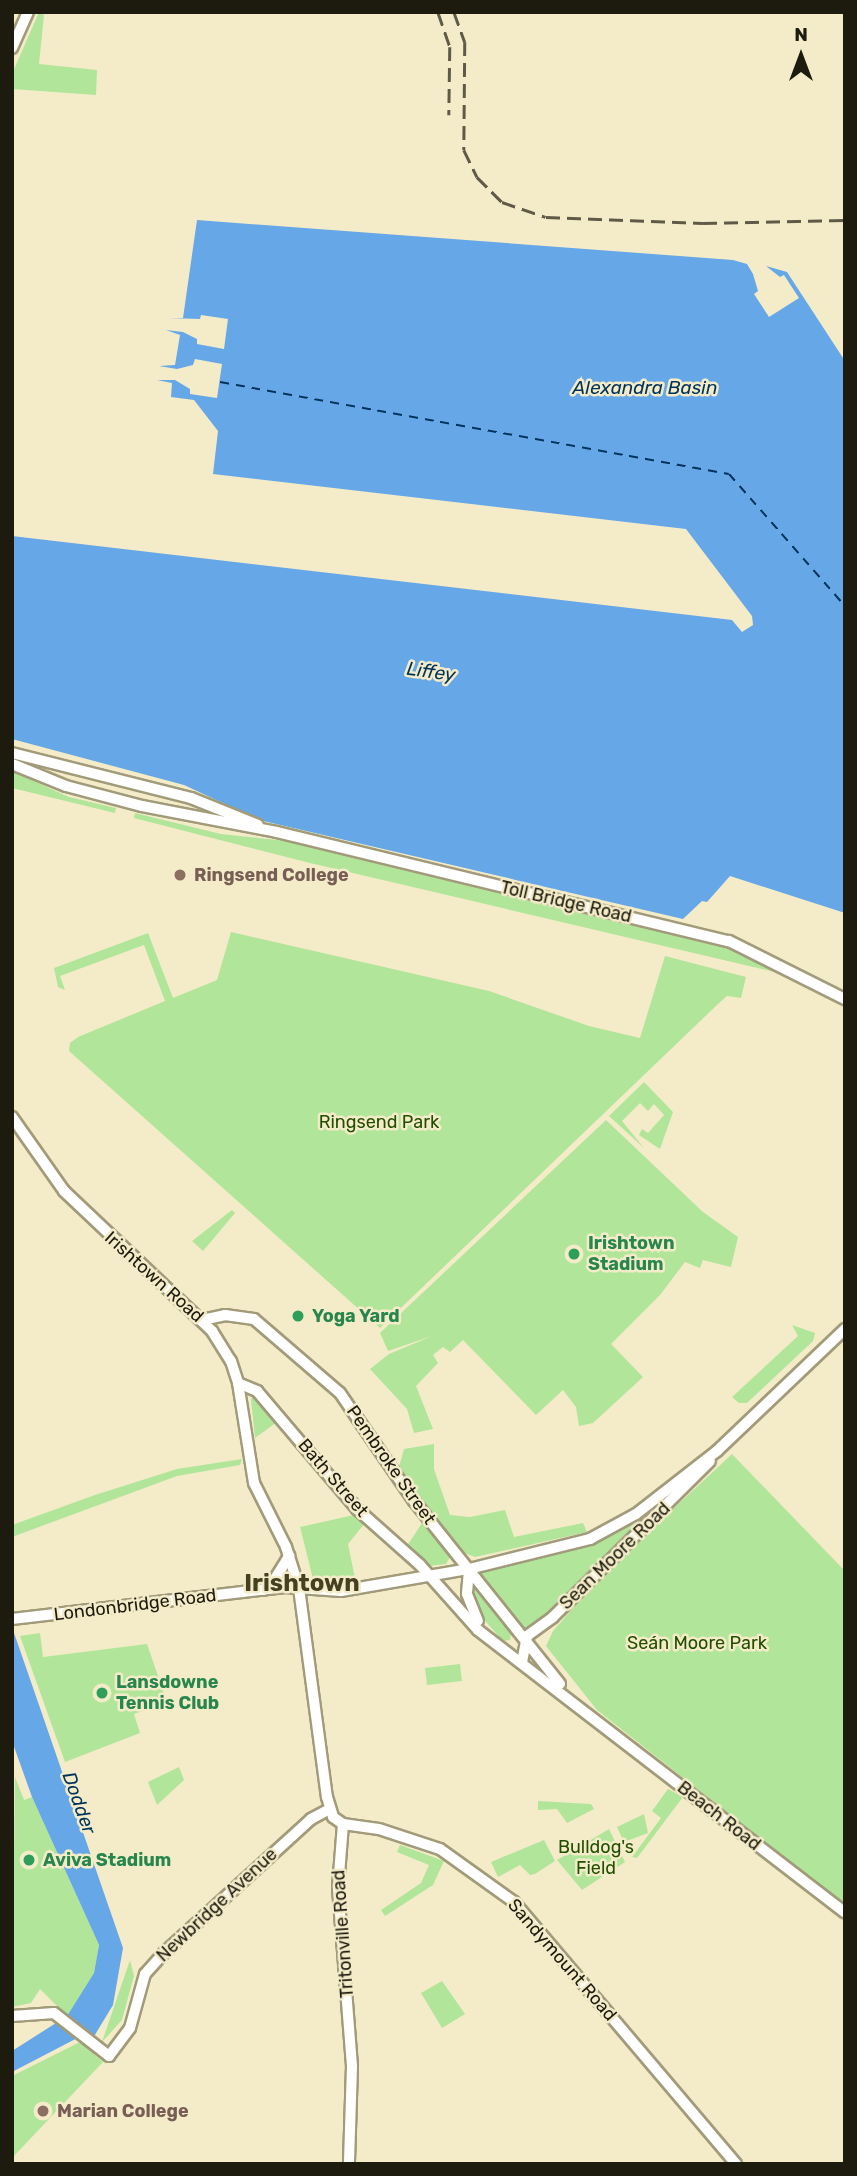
<!DOCTYPE html>
<html>
<head>
<meta charset="utf-8">
<style>
  body { margin:0 }
  #map { position:relative; width:857px; height:2176px; overflow:hidden; background:#f4ecc9; font-family:Rubik,sans-serif }
  div>[style] { position:absolute }
  .green>* { inset:0; background:#b1e59a }
  .water>* { inset:0; background:#66a7e7 }
  .ferry>* { height:2px; margin-top:-1px; transform-origin:0; background:repeating-linear-gradient(90deg,#00335b 0 9px,transparent 0 16px) }
  .roads { filter:drop-shadow(2px 0 #a29b7a) drop-shadow(-2px 0 #a29b7a) drop-shadow(0 2px #a29b7a) drop-shadow(0 -2px #a29b7a) }
  .tertiary>* { height:10px; margin:-5px; padding:0 5px; transform-origin:5px; border-radius:5px; background:#fff }
  .secondary>* { height:10px; margin:-5px; padding:0 5px; transform-origin:5px; border-radius:5px; background:#fff }
  .rail>* { height:2.5px; margin-top:-1.25px; transform-origin:0; background:repeating-linear-gradient(90deg,#5f5a47 0 14px,transparent 0 21px) }
  .dots>* { width:19px; height:19px; translate:-50% -50%; box-sizing:border-box; border:4px solid #f4ecc9; border-radius:50% }
  span { translate:-50% -50%; white-space:nowrap; text-align:center; line-height:1.15; -webkit-text-stroke:5px #f4ecc9; paint-order:stroke }
  .education-label { font-size:18px; color:#785e54; font-weight:700 }
  .left { translate:0 -50%; text-align:left }
  .street-label { font-size:18px; color:#1d1a0e }
  .park-label { font-size:18px; color:#214f00 }
  .leisure-label { font-size:18px; color:#27864d; font-weight:700 }
  .water-label { font-size:19px; color:#00335b; font-style:italic }
  .district-label { font-size:24px; color:#464021; font-weight:700 }
  .frame { position:absolute; inset:0; border:14px solid #1d1a0e; pointer-events:none }
  .north { position:absolute; left:766px; top:21px; width:70px; height:70px; -webkit-text-stroke:5px #f4ecc9; paint-order:stroke; rotate:0deg; font-size:19px; font-weight:700; line-height:28px; text-align:center; color:#1d1a0e }
  .north::after { content:''; display:block; margin:auto; width:24px; height:32px; background:#1d1a0e; clip-path:polygon(50% 0,100% 100%,50% 72%,0 100%) }
</style>
</head>
<body>
<div id="map">
  <div class="green">
    <i style="clip-path:polygon(39px 12px,44px 15px,39px 64px,97px 70px,96px 95px,12px 89px,12px 74px)"></i>
    <i style="clip-path:polygon(12px 771px,69px 797px,116px 808px,115px 813px,12px 788px)"></i>
    <i style="clip-path:polygon(135px 813px,221px 834px,305px 843px,727px 945px,788px 975px,310px 863px,134px 818px)"></i>
    <i style="clip-path:polygon(231px 932px,489px 991px,589px 1026px,640px 1038px,665px 956px,746px 977px,741px 998px,727px 996px,718px 1004px,380px 1328px,69px 1051px,70px 1043px,78px 1037px,165px 1001px,144px 945px,60px 976px,65px 990px,58px 987px,54px 968px,148px 933px,173px 998px,217px 980px)"></i>
    <i style="clip-path:polygon(644px 1082px,673px 1112px,660px 1149px,639px 1135px,642px 1129px,648px 1133px,664px 1115px,654px 1104px,648px 1111px,640px 1103px,622px 1121px,644px 1148px,609px 1116px)"></i>
    <i style="clip-path:polygon(606px 1120px,703px 1212px,738px 1237px,731px 1267px,703px 1260px,700px 1268px,685px 1262px,660px 1295px,611px 1344px,643px 1377px,593px 1423px,579px 1426px,576px 1407px,563px 1390px,536px 1415px,463px 1340px,450px 1352px,443px 1347px,433px 1355px,438px 1363px,416px 1386px,433px 1429px,414px 1433px,407px 1409px,370px 1369px,389px 1354px,432px 1336px,388px 1351px,380px 1333px)"></i>
    <i style="clip-path:polygon(232px 1210px,235px 1213px,203px 1251px,192px 1241px)"></i>
    <i style="clip-path:polygon(792px 1325px,815px 1333px,813px 1341px,747px 1403px,739px 1403px,732px 1397px,798px 1336px)"></i>
    <i style="clip-path:polygon(252px 1397px,277px 1422px,255px 1438px,251px 1400px)"></i>
    <i style="clip-path:polygon(434px 1444px,434px 1469px,450px 1515px,470px 1517px,505px 1510px,514px 1537px,583px 1523px,587px 1532px,475px 1557px,457px 1550px,399px 1467px,404px 1449px)"></i>
    <i style="clip-path:polygon(732px 1454px,845px 1571px,845px 1905px,597px 1710px,546px 1646px,553px 1631px,601px 1576px)"></i>
    <i style="clip-path:polygon(242px 1459px,240px 1465px,177px 1476px,12px 1537px,12px 1525px,95px 1495px,177px 1469px)"></i>
    <i style="clip-path:polygon(664px 1500px,525px 1633px,478px 1573px,484px 1567px,622px 1528px)"></i>
    <i style="clip-path:polygon(354px 1515px,365px 1523px,348px 1544px,356px 1583px,314px 1583px,300px 1527px)"></i>
    <i style="clip-path:polygon(424px 1520px,450px 1557px,446px 1564px,430px 1566px,407px 1546px)"></i>
    <i style="clip-path:polygon(473px 1584px,511px 1633px,510px 1640px,503px 1641px,478px 1613px)"></i>
    <i style="clip-path:polygon(40px 1633px,43px 1657px,147px 1644px,167px 1702px,134px 1714px,140px 1733px,65px 1762px,20px 1636px)"></i>
    <i style="clip-path:polygon(460px 1664px,462px 1681px,427px 1685px,425px 1668px)"></i>
    <i style="clip-path:polygon(179px 1767px,184px 1780px,157px 1805px,148px 1782px)"></i>
    <i style="clip-path:polygon(15px 1777px,24px 1800px,32px 1797px,99px 1945px,94px 1973px,67px 2016px,40px 1989px,31px 2003px,12px 2007px)"></i>
    <i style="clip-path:polygon(668px 1789px,683px 1797px,637px 1858px,632px 1857px,661px 1818px,652px 1811px)"></i>
    <i style="clip-path:polygon(538px 1801px,591px 1804px,594px 1809px,567px 1823px,557px 1809px,538px 1810px)"></i>
    <i style="clip-path:polygon(644px 1814px,648px 1833px,624px 1842px,617px 1827px)"></i>
    <i style="clip-path:polygon(609px 1829px,625px 1862px,582px 1890px,557px 1860px)"></i>
    <i style="clip-path:polygon(544px 1840px,555px 1861px,535px 1874px,530px 1875px,520px 1865px,498px 1877px,491px 1862px)"></i>
    <i style="clip-path:polygon(400px 1845px,444px 1861px,433px 1885px,385px 1916px,381px 1910px,421px 1883px,429px 1865px,397px 1852px)"></i>
    <i style="clip-path:polygon(130px 1960px,134px 1976px,122px 2020px,102px 2042px)"></i>
    <i style="clip-path:polygon(442px 1981px,465px 2014px,442px 2028px,421px 1993px)"></i>
    <i style="clip-path:polygon(80px 2042px,103px 2062px,12px 2158px,12px 2076px)"></i>
  </div>
  <div class="water">
    <i style="clip-path:polygon(197px 220px,733px 260px,747px 264px,753px 274px,758px 291px,754px 294px,769px 317px,799px 298px,784px 275px,780px 277px,766px 266px,787px 272px,845px 361px,845px 913px,730px 876px,707px 902px,702px 901px,683px 919px,259px 820px,184px 785px,12px 739px,12px 536px,732px 620px,742px 632px,753px 625px,752px 616px,686px 529px,213px 474px,218px 431px,194px 400px,171px 397px,172px 383px,157px 380px,175px 380px,190px 389px,190px 394px,217px 398px,222px 364px,195px 359px,193px 365px,177px 369px,159px 366px,175px 365px,180px 335px,166px 330px,183px 332px,197px 339px,197px 344px,224px 349px,228px 319px,201px 315px,200px 319px,168px 318px,183px 318px)"></i>
    <i style="clip-path:polygon(12px 1627px,123px 1948px,113px 2005px,93px 2038px,87px 2033px,12px 2072px,12px 2051px,67px 2016px,94px 1973px,99px 1945px,32px 1797px,12px 1741px)"></i>
  </div>
  <div class="ferry">
    <i style="left:220px;top:382px;width:517px;rotate:10.25deg"></i>
    <i style="left:729px;top:474px;width:176px;rotate:48.7deg"></i>
  </div>
  <div class="roads">
    <div class="tertiary">
      <i style="left:238px;top:1383px;width:101px;rotate:80.9deg"></i>
      <i style="left:254px;top:1483px;width:72px;rotate:63.4deg"></i>
      <i style="left:286px;top:1547px;width:43px;rotate:72.4deg"></i>
      <i style="left:299px;top:1588px;width:211px;rotate:82.4deg"></i>
      <i style="left:327px;top:1797px;width:21px;rotate:73deg"></i>
      <i style="left:333px;top:1817px;width:12px;rotate:35deg"></i>
      <i style="left:263px;top:1590px;width:13px;rotate:-39deg"></i>
      <i style="left:273px;top:1582px;width:31px;rotate:-58deg"></i>
      <i style="left:343px;top:1824px;width:36px;rotate:8deg"></i>
      <i style="left:379px;top:1829px;width:64px;rotate:18.2deg"></i>
      <i style="left:440px;top:1849px;width:91px;rotate:35.6deg"></i>
      <i style="left:514px;top:1902px;width:343px;rotate:49.7deg"></i>
      <i style="left:343px;top:1824px;width:64px;rotate:94.5deg"></i>
      <i style="left:338px;top:1888px;width:179px;rotate:85.5deg"></i>
      <i style="left:352px;top:2066px;width:98px;rotate:91.8deg"></i>
      <i style="left:12px;top:2016px;width:42px;rotate:-4.1deg"></i>
      <i style="left:54px;top:2013px;width:70px;rotate:38deg"></i>
      <i style="left:109px;top:2056px;width:35px;rotate:-53deg"></i>
      <i style="left:130px;top:2028px;width:56px;rotate:-74.5deg"></i>
      <i style="left:145px;top:1974px;width:30px;rotate:-48deg"></i>
      <i style="left:165px;top:1952px;width:197px;rotate:-42.3deg"></i>
      <i style="left:311px;top:1819px;width:21px;rotate:-28deg"></i>
    </div>
    <div class="secondary">
      <i style="left:12px;top:48px;width:39px;rotate:-66deg"></i>
      <i style="left:12px;top:753px;width:185px;rotate:14.1deg"></i>
      <i style="left:191px;top:798px;width:72px;rotate:21.9deg"></i>
      <i style="left:12px;top:764px;width:58px;rotate:22.2deg"></i>
      <i style="left:66px;top:786px;width:79px;rotate:14.7deg"></i>
      <i style="left:142px;top:806px;width:137px;rotate:10.9deg"></i>
      <i style="left:277px;top:832px;width:465px;rotate:13.6deg"></i>
      <i style="left:729px;top:941px;width:130px;rotate:26.6deg"></i>
      <i style="left:12px;top:1117px;width:90px;rotate:54.9deg"></i>
      <i style="left:64px;top:1191px;width:204px;rotate:43.4deg"></i>
      <i style="left:212px;top:1331px;width:36px;rotate:58deg"></i>
      <i style="left:231px;top:1361px;width:23px;rotate:72deg"></i>
      <i style="left:238px;top:1383px;width:21px;rotate:23deg"></i>
      <i style="left:257px;top:1391px;width:155px;rotate:49.7deg"></i>
      <i style="left:357px;top:1509px;width:84px;rotate:41.6deg"></i>
      <i style="left:420px;top:1565px;width:87px;rotate:48.3deg"></i>
      <i style="left:478px;top:1630px;width:463px;rotate:37.6deg"></i>
      <i style="left:202px;top:1320px;width:24px;rotate:-12deg"></i>
      <i style="left:225px;top:1315px;width:29px;rotate:8deg"></i>
      <i style="left:254px;top:1319px;width:113px;rotate:40.7deg"></i>
      <i style="left:340px;top:1393px;width:131px;rotate:55.6deg"></i>
      <i style="left:414px;top:1501px;width:234px;rotate:51.4deg"></i>
      <i style="left:469px;top:1570px;width:24px;rotate:95deg"></i>
      <i style="left:467px;top:1594px;width:29px;rotate:68deg"></i>
      <i style="left:12px;top:1619px;width:275px;rotate:-6.7deg"></i>
      <i style="left:285px;top:1587px;width:56px;rotate:4.1deg"></i>
      <i style="left:341px;top:1591px;width:130px;rotate:-9.8deg"></i>
      <i style="left:469px;top:1569px;width:125px;rotate:-13.9deg"></i>
      <i style="left:590px;top:1539px;width:52px;rotate:-28.5deg"></i>
      <i style="left:636px;top:1514px;width:103px;rotate:-37.9deg"></i>
      <i style="left:717px;top:1451px;width:177px;rotate:-43.6deg"></i>
      <i style="left:522px;top:1662px;width:26px;rotate:-79deg"></i>
      <i style="left:527px;top:1636px;width:32px;rotate:-36deg"></i>
      <i style="left:553px;top:1617px;width:221px;rotate:-44.8deg"></i>
    </div>
  </div>
  <div class="rail">
    <i style="left:438px;top:12px;width:37px;rotate:71deg"></i>
    <i style="left:450px;top:47px;width:68px;rotate:90.8deg"></i>
    <i style="left:454px;top:12px;width:32px;rotate:70deg"></i>
    <i style="left:465px;top:42px;width:108px;rotate:90.5deg"></i>
    <i style="left:464px;top:150px;width:30px;rotate:64deg"></i>
    <i style="left:477px;top:177px;width:35px;rotate:45deg"></i>
    <i style="left:502px;top:202px;width:46px;rotate:18.8deg"></i>
    <i style="left:546px;top:217px;width:157px;rotate:2.2deg"></i>
    <i style="left:703px;top:223px;width:142px;rotate:-1.2deg"></i>
  </div>
  <div class="dots">
    <i style="left:180px;top:875px;background:#8d6e63"></i>
    <i style="left:574px;top:1254px;background:#2e9e5b"></i>
    <i style="left:298px;top:1316px;background:#2e9e5b"></i>
    <i style="left:102px;top:1693px;background:#2e9e5b"></i>
    <i style="left:29px;top:1860px;background:#2e9e5b"></i>
    <i style="left:43px;top:2111px;background:#8d6e63"></i>
  </div>
  <div class="education-label">
    <span class="left" style="left:194px;top:875px">Ringsend College</span>
    <span class="left" style="left:57px;top:2111px">Marian College</span>
  </div>
  <div class="street-label">
    <span style="left:566px;top:902px;rotate:13deg">Toll Bridge Road</span>
    <span style="left:154px;top:1277px;rotate:42deg">Irishtown Road</span>
    <span style="left:391px;top:1465px;rotate:55deg">Pembroke Street</span>
    <span style="left:333px;top:1478px;rotate:49deg">Bath Street</span>
    <span style="left:615px;top:1556px;rotate:-44deg">Sean Moore Road</span>
    <span style="left:135px;top:1605px;rotate:-7deg">Londonbridge Road</span>
    <span style="left:719px;top:1816px;rotate:38deg">Beach Road</span>
    <span style="left:217px;top:1905px;rotate:-43deg">Newbridge Avenue</span>
    <span style="left:343px;top:1934px;rotate:-94deg">Tritonville Road</span>
    <span style="left:562px;top:1960px;rotate:49deg">Sandymount Road</span>
  </div>
  <div class="park-label">
    <span style="left:379px;top:1122px">Ringsend Park</span>
    <span style="left:697px;top:1643px">Seán Moore Park</span>
    <span style="left:596px;top:1858px">Bulldog's<br>Field</span>
  </div>
  <div class="leisure-label">
    <span class="left" style="left:588px;top:1254px">Irishtown<br>Stadium</span>
    <span class="left" style="left:312px;top:1316px">Yoga Yard</span>
    <span class="left" style="left:116px;top:1693px">Lansdowne<br>Tennis Club</span>
    <span class="left" style="left:43px;top:1860px">Aviva Stadium</span>
  </div>
  <div class="water-label">
    <span style="left:645px;top:388px">Alexandra Basin</span>
    <span style="left:431px;top:672px;rotate:8deg">Liffey</span>
    <span style="left:79px;top:1803px;rotate:70deg">Dodder</span>
  </div>
  <div class="district-label">
    <span style="left:302px;top:1584px">Irishtown</span>
  </div>
  <div class="frame"></div>
  <div class="north">N</div>
</div>
</body>
</html>
